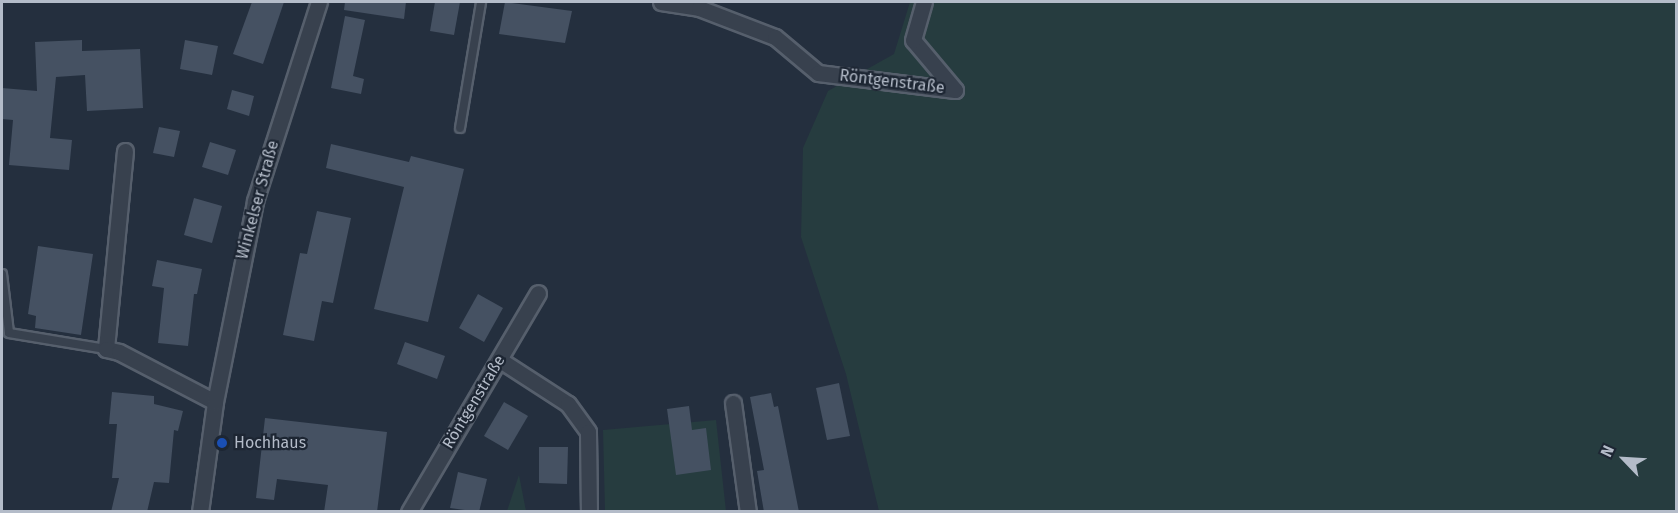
<!DOCTYPE html>
<html>
<head>
<meta charset="utf-8">
<style>
  body { margin:0 }
  #map { position:relative; width:1678px; height:513px; overflow:hidden; background:#242f3e; font-family:"Fira Sans",sans-serif }
  div>[style] { position:absolute }
  .green>* { inset:0; background:#263c3f }
  .building>* { inset:0; background:#455162 }
  .roads { filter:drop-shadow(2px 0 #565f6c) drop-shadow(-2px 0 #565f6c) drop-shadow(0 2px #565f6c) drop-shadow(0 -2px #565f6c) }
  .service>* { height:8px; margin:-4px; padding:0 4px; transform-origin:4px; border-radius:4px; background:#38414e }
  .minor>* { height:15px; margin:-7.5px; padding:0 7.5px; transform-origin:7.5px; border-radius:7.5px; background:#38414e }
  .dots>* { width:16px; height:16px; translate:-50% -50%; box-sizing:border-box; border:3px solid #1d2633; border-radius:50% }
  span { translate:-50% -50%; white-space:nowrap; text-align:center; line-height:1.15; -webkit-text-stroke:4.5px #1d2633; paint-order:stroke }
  .street-label { font-size:16px; color:#b4bcc9 }
  .poi-label { font-size:16px; color:#b4bcc9 }
  .left { translate:0 -50%; text-align:left }
  .frame { position:absolute; inset:0; border:3px solid #b4bcc9; pointer-events:none }
  .north { position:absolute; left:1594px; top:429px; width:60px; height:60px; -webkit-text-stroke:4px #1d2633; paint-order:stroke; rotate:295deg; font-size:16px; font-weight:700; line-height:24px; text-align:center; color:#b4bcc9 }
  .north::after { content:''; display:block; margin:auto; width:21px; height:27px; background:#b4bcc9; clip-path:polygon(50% 0,100% 100%,50% 72%,0 100%) }
</style>
</head>
<body>
<div id="map">
  <div class="green">
    <i style="clip-path:polygon(910px 2px,1676px 2px,1676px 511px,879px 511px,846px 374px,801px 237px,803px 148px,828px 91px,894px 54px)"></i>
    <i style="clip-path:polygon(716px 420px,726px 511px,605px 511px,603px 430px)"></i>
    <i style="clip-path:polygon(519px 475px,526px 511px,507px 511px)"></i>
  </div>
  <div class="building">
    <i style="clip-path:polygon(252px 2px,284px 2px,263px 64px,233px 54px)"></i>
    <i style="clip-path:polygon(345px 2px,406px 2px,404px 19px,344px 10px)"></i>
    <i style="clip-path:polygon(435px 2px,460px 2px,454px 35px,430px 31px)"></i>
    <i style="clip-path:polygon(505px 2px,572px 11px,565px 43px,499px 34px)"></i>
    <i style="clip-path:polygon(345px 16px,365px 20px,353px 76px,364px 79px,361px 94px,331px 88px)"></i>
    <i style="clip-path:polygon(82px 40px,82px 51px,140px 49px,143px 108px,87px 111px,85px 75px,56px 77px,50px 138px,72px 140px,69px 170px,9px 165px,13px 120px,2px 119px,2px 88px,37px 91px,35px 42px)"></i>
    <i style="clip-path:polygon(185px 40px,218px 46px,212px 75px,180px 69px)"></i>
    <i style="clip-path:polygon(232px 90px,254px 96px,249px 116px,227px 109px)"></i>
    <i style="clip-path:polygon(159px 127px,180px 131px,174px 157px,153px 153px)"></i>
    <i style="clip-path:polygon(210px 142px,236px 150px,228px 175px,202px 167px)"></i>
    <i style="clip-path:polygon(331px 144px,409px 162px,411px 156px,464px 169px,428px 322px,374px 309px,404px 187px,326px 168px)"></i>
    <i style="clip-path:polygon(194px 198px,222px 206px,212px 243px,184px 235px)"></i>
    <i style="clip-path:polygon(317px 211px,351px 218px,333px 303px,322px 301px,314px 341px,283px 335px,300px 253px,307px 254px)"></i>
    <i style="clip-path:polygon(38px 246px,93px 254px,81px 335px,35px 328px,36px 316px,28px 314px)"></i>
    <i style="clip-path:polygon(157px 260px,202px 269px,197px 294px,194px 294px,188px 346px,158px 343px,164px 288px,152px 286px)"></i>
    <i style="clip-path:polygon(478px 294px,503px 308px,484px 342px,459px 328px)"></i>
    <i style="clip-path:polygon(405px 342px,445px 356px,437px 379px,397px 364px)"></i>
    <i style="clip-path:polygon(839px 383px,850px 436px,827px 440px,816px 388px)"></i>
    <i style="clip-path:polygon(112px 392px,154px 396px,154px 404px,183px 411px,178px 431px,174px 430px,169px 483px,154px 482px,147px 512px,111px 512px,119px 478px,112px 478px,117px 424px,109px 424px)"></i>
    <i style="clip-path:polygon(771px 393px,774px 407px,778px 406px,799px 512px,764px 512px,757px 471px,764px 470px,750px 397px)"></i>
    <i style="clip-path:polygon(504px 402px,528px 416px,508px 450px,484px 436px)"></i>
    <i style="clip-path:polygon(689px 406px,692px 430px,706px 428px,711px 470px,676px 475px,667px 409px)"></i>
    <i style="clip-path:polygon(265px 418px,387px 432px,377px 512px,324px 512px,328px 485px,277px 479px,274px 500px,256px 498px)"></i>
    <i style="clip-path:polygon(539px 447px,568px 447px,567px 484px,539px 483px)"></i>
    <i style="clip-path:polygon(458px 472px,487px 479px,479px 512px,450px 508px)"></i>
  </div>
  <div class="roads">
    <div class="service">
      <i style="left:460px;top:128px;width:128px;rotate:-80.5deg"></i>
      <i style="left:2px;top:274px;width:59px;rotate:83.2deg"></i>
      <i style="left:9px;top:333px;width:98px;rotate:9.4deg"></i>
    </div>
    <div class="minor">
      <i style="left:661px;top:2px;width:38px;rotate:9deg"></i>
      <i style="left:699px;top:8px;width:81px;rotate:20.9deg"></i>
      <i style="left:775px;top:37px;width:56px;rotate:39.9deg"></i>
      <i style="left:818px;top:73px;width:138px;rotate:7.1deg"></i>
      <i style="left:955px;top:90px;width:65px;rotate:-130deg"></i>
      <i style="left:913px;top:40px;width:40px;rotate:-74deg"></i>
      <i style="left:125px;top:151px;width:199px;rotate:95.5deg"></i>
      <i style="left:106px;top:349px;width:13px;rotate:13deg"></i>
      <i style="left:119px;top:352px;width:108px;rotate:27.5deg"></i>
      <i style="left:500px;top:360px;width:81px;rotate:32.9deg"></i>
      <i style="left:568px;top:404px;width:34px;rotate:54deg"></i>
      <i style="left:588px;top:432px;width:80px;rotate:89.3deg"></i>
      <i style="left:733px;top:403px;width:110px;rotate:82.2deg"></i>
      <i style="left:200px;top:512px;width:111px;rotate:-82.2deg"></i>
      <i style="left:215px;top:402px;width:205px;rotate:-78.7deg"></i>
      <i style="left:255px;top:201px;width:209px;rotate:-72.2deg"></i>
      <i style="left:409px;top:512px;width:254px;rotate:-59.5deg"></i>
    </div>
  </div>
  <div class="dots">
    <i style="left:222px;top:443px;background:#1a4fb4"></i>
  </div>
  <div class="street-label">
    <span style="left:892px;top:82px;rotate:7deg">Röntgenstraße</span>
    <span style="left:258px;top:200px;rotate:-75deg">Winkelser Straße</span>
    <span style="left:474px;top:402px;rotate:-59deg">Röntgenstraße</span>
  </div>
  <div class="poi-label">
    <span class="left" style="left:234px;top:443px">Hochhaus</span>
  </div>
  <div class="frame"></div>
  <div class="north">N</div>
</div>
</body>
</html>
